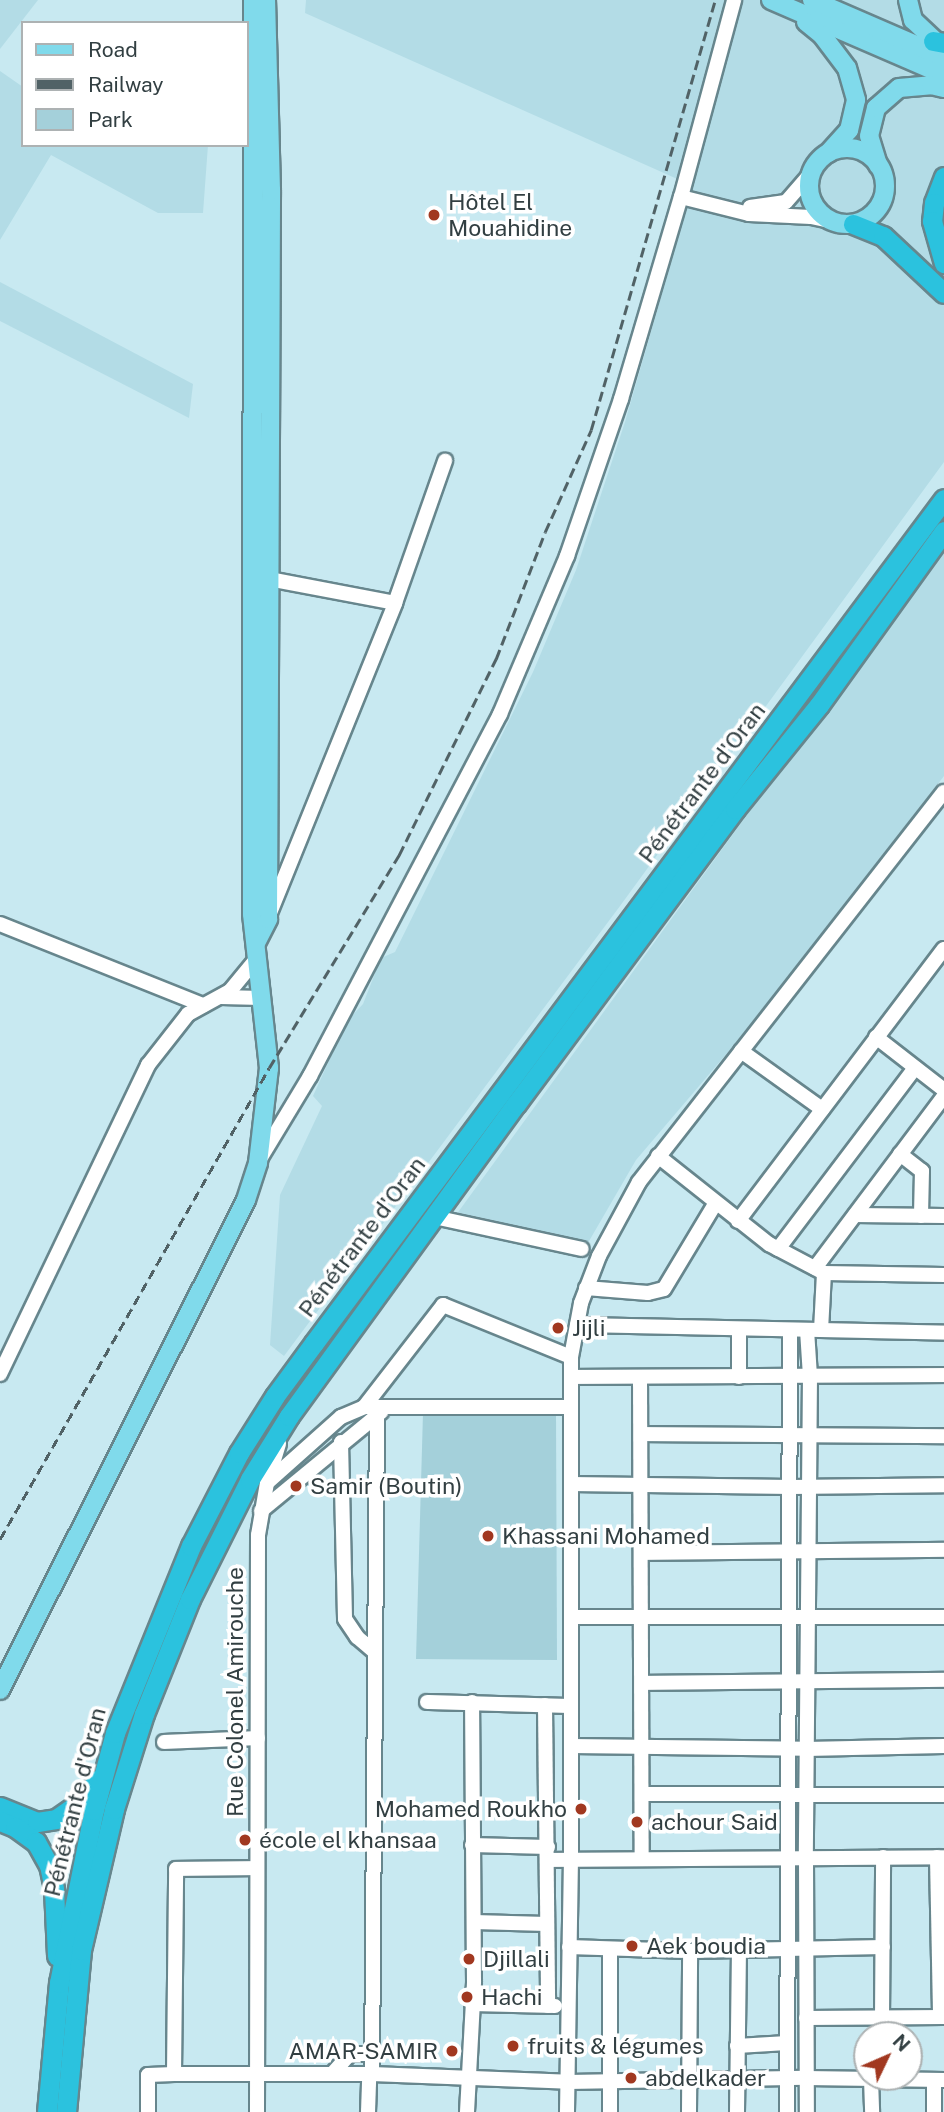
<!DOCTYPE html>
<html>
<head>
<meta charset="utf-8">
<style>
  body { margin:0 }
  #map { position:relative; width:944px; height:2112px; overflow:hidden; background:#c8e9f1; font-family:"Public Sans",sans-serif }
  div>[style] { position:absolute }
  .built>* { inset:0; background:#b3dce6 }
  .green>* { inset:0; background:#a4d0da }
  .roads { filter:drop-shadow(2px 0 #67868d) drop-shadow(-2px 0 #67868d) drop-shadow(0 2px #67868d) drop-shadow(0 -2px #67868d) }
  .minor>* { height:14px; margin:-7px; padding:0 7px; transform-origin:7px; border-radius:7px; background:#fff }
  .major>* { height:18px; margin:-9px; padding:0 9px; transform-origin:9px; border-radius:9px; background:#80daeb }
  .major>.ring { margin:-9px; padding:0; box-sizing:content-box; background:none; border:18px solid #80daeb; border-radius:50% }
  .highway>* { height:19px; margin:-9.5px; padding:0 9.5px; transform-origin:9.5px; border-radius:9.5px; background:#2bc2de }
  .rail>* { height:2.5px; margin-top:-1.25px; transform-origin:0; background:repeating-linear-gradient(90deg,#516266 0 10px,transparent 0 15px) }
  .dots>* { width:19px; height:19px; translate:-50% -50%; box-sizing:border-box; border:4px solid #fff; border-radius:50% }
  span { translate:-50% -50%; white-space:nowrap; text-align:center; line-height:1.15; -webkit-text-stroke:7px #fff; paint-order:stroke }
  .poi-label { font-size:23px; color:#323f42 }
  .left { translate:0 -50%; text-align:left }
  .right { translate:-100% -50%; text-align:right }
  .street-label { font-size:23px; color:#323f42 }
  .legend { position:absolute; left:21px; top:21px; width:228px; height:126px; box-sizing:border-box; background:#fff; border:2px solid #adb2b3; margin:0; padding:9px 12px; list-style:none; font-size:21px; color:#323f42 }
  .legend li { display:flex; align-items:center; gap:14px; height:35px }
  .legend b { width:35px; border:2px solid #adb2b3 }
  .north { position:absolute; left:853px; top:2021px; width:70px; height:70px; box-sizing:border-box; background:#fff; border:2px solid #adb2b3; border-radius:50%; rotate:46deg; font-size:19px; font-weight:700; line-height:28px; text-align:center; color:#323f42 }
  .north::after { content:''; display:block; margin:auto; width:24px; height:32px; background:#a13820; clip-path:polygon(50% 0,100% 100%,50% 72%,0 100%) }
</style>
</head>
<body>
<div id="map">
  <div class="built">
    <i style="clip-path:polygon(0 0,38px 0,0 49px)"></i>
    <i style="clip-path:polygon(306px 0,944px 0,944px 462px,620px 906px,284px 1356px,270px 1345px,280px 1195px,322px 1106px,313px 1096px,347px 1021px,363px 1004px,381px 958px,395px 952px,533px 672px,576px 570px,625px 422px,693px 186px,305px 13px)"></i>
    <i style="clip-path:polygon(0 71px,23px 87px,23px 145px,208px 145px,203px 213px,158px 213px,51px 155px,0 240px)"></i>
    <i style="clip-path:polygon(0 282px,193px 384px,189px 418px,0 321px)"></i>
    <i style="clip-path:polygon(944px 544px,944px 776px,734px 1045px,636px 1160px,585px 1248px,448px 1226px)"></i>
  </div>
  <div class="green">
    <i style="clip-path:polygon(423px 1413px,556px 1414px,557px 1660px,416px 1659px)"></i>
  </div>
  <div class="roads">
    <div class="minor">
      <i style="left:681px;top:197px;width:70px;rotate:14deg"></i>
      <i style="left:749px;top:214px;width:62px;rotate:2.8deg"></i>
      <i style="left:811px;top:217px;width:25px;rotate:12deg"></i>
      <i style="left:750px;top:207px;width:36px;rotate:-8deg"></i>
      <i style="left:786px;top:202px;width:38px;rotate:-49deg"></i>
      <i style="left:261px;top:580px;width:8px;rotate:-7deg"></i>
      <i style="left:269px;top:579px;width:128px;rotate:10.8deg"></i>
      <i style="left:268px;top:918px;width:340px;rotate:-68deg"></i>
      <i style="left:395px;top:603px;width:151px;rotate:-70.6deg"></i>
      <i style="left:0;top:924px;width:219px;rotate:21.8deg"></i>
      <i style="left:221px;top:997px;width:41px;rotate:1.4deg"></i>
      <i style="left:876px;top:1037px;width:86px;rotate:37.9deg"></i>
      <i style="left:741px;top:1051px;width:100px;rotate:35.6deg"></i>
      <i style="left:900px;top:1154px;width:28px;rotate:38deg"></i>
      <i style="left:922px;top:1171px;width:45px;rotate:91.3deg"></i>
      <i style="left:658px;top:1156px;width:142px;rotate:38.4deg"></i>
      <i style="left:769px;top:1244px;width:62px;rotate:27.8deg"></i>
      <i style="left:824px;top:1273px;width:57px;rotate:93deg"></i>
      <i style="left:260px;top:1159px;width:97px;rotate:-58.9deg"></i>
      <i style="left:310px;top:1076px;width:409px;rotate:-62.3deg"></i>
      <i style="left:500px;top:714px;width:172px;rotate:-67deg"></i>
      <i style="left:567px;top:556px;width:166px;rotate:-71deg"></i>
      <i style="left:621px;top:399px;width:211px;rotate:-73.5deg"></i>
      <i style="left:681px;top:197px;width:204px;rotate:-74.9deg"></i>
      <i style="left:855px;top:1215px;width:89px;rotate:0.6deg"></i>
      <i style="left:434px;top:1217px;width:151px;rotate:12.2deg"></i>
      <i style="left:738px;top:1221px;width:341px;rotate:-52.9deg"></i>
      <i style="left:778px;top:1249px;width:227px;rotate:-52.9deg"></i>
      <i style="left:815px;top:1268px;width:215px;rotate:-53.1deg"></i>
      <i style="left:824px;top:1273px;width:120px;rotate:1deg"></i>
      <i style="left:586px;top:1288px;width:62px;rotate:4.6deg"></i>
      <i style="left:648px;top:1293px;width:16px;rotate:-14deg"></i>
      <i style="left:664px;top:1289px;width:99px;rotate:-59deg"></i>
      <i style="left:577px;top:1325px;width:367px;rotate:1.2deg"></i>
      <i style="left:807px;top:1330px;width:46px;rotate:86.3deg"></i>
      <i style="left:810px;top:1376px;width:482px;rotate:90.5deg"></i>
      <i style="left:806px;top:1858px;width:254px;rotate:89.8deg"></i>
      <i style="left:739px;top:1331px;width:46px;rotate:90deg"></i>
      <i style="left:0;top:1374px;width:343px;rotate:-64.4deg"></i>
      <i style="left:148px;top:1065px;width:65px;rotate:-51.9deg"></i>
      <i style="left:188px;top:1014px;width:48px;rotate:-28.7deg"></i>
      <i style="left:230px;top:991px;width:44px;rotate:-50.5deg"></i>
      <i style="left:571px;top:1377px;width:373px;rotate:-0.3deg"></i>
      <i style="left:640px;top:1377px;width:481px;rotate:89.8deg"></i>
      <i style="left:364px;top:1407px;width:129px;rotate:-52.2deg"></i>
      <i style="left:443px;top:1305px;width:138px;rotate:22.1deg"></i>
      <i style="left:641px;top:1434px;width:303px;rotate:0.4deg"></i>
      <i style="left:341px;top:1442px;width:177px;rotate:88.7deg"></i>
      <i style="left:345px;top:1619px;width:22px;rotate:56deg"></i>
      <i style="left:357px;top:1637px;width:23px;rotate:40deg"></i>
      <i style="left:268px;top:1482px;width:98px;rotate:-41.7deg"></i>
      <i style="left:341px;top:1417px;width:25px;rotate:-23deg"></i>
      <i style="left:364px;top:1407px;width:207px"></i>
      <i style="left:571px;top:1484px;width:220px;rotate:0.8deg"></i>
      <i style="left:791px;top:1487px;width:153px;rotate:-0.7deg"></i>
      <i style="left:261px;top:1511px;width:156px;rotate:-39.5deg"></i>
      <i style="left:641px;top:1553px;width:303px;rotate:-0.6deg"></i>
      <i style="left:571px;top:1617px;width:373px"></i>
      <i style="left:642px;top:1683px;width:302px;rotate:-0.6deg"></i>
      <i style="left:427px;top:1702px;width:144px;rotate:1.6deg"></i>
      <i style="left:545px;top:1705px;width:301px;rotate:89.4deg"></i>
      <i style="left:164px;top:1742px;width:94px;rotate:-2.4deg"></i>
      <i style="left:571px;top:1746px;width:235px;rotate:0.7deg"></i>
      <i style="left:806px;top:1749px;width:138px;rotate:-1.2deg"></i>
      <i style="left:643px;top:1794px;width:301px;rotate:0.2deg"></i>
      <i style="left:472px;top:1845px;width:76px;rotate:1.5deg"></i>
      <i style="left:937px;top:1857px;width:160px;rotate:88.9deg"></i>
      <i style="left:548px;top:1860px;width:396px;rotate:-0.4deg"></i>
      <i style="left:474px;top:1922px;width:73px;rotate:1.6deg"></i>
      <i style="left:569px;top:1947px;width:121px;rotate:1.9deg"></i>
      <i style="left:690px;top:1951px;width:193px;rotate:-1.2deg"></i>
      <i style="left:472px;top:2004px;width:83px;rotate:1.4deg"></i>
      <i style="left:806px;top:2018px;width:138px;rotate:-0.4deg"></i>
      <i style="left:882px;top:2018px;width:161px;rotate:-89.6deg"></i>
      <i style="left:737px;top:2046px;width:50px;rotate:-3.4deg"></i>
      <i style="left:174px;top:2074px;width:205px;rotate:-89.4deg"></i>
      <i style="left:176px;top:1869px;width:81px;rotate:-0.7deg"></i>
      <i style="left:332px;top:2074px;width:27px;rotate:-48deg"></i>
      <i style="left:350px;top:2054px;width:22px"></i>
      <i style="left:372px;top:2074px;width:661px;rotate:-89.57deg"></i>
      <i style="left:871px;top:2079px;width:33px;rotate:88deg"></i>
      <i style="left:148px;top:2112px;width:37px;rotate:-90deg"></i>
      <i style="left:148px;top:2075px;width:26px;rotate:-2deg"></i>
      <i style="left:174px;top:2074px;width:198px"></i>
      <i style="left:372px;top:2074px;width:196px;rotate:2.3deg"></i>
      <i style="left:568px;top:2082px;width:238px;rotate:-1deg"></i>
      <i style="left:806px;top:2078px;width:138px;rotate:0.8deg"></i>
      <i style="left:257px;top:2112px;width:577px;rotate:-89.9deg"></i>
      <i style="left:258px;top:1535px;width:53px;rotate:-80.2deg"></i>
      <i style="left:267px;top:1483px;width:41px;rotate:-72.9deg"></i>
      <i style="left:368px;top:2112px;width:38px;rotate:-88deg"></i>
      <i style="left:467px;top:2112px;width:131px;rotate:-86.9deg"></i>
      <i style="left:474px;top:1981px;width:279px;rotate:-90.4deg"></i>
      <i style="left:567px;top:2112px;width:253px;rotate:-89.1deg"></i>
      <i style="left:571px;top:1859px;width:502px;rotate:-90deg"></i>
      <i style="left:571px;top:1357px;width:55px;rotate:-79.5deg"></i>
      <i style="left:581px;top:1303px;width:50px;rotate:-69deg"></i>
      <i style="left:599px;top:1256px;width:84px;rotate:-61.6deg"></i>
      <i style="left:639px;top:1182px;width:495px;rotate:-52deg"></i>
      <i style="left:610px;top:2112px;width:163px;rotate:-90deg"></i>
      <i style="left:689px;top:2112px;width:161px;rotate:-89.6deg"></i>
      <i style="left:737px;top:2112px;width:162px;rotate:-89.3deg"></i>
      <i style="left:787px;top:2112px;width:780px;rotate:-89.78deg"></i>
      <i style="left:934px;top:2112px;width:32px;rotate:-90deg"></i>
    </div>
    <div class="major">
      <i style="left:771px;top:0;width:189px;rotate:23.4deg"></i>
      <i style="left:812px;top:0;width:144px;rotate:23.4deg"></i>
      <i style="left:908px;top:0;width:21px;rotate:76deg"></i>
      <i style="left:913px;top:20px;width:42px;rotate:43.1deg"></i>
      <i style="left:806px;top:22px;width:21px;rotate:39deg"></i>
      <i style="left:822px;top:35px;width:41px;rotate:52.9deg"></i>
      <i style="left:847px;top:68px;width:33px;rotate:74deg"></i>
      <i style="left:856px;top:100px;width:31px;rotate:103deg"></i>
      <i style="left:849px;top:130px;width:31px;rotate:132deg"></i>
      <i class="ring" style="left:809px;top:148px;width:58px;height:58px"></i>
      <i style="left:878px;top:165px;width:30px;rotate:-107deg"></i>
      <i style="left:869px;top:136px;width:29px;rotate:-76deg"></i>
      <i style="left:876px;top:108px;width:30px;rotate:-41deg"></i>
      <i style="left:899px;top:88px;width:32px;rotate:-5deg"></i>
      <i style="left:931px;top:85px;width:13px;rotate:13deg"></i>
      <i style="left:256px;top:943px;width:27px;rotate:-63deg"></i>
      <i style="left:268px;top:919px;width:729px;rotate:-89.76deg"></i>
      <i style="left:271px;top:190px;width:190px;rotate:-91.5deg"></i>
      <i style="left:0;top:1690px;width:548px;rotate:-63.34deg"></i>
      <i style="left:246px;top:1200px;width:39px;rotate:-72deg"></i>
      <i style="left:258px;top:1163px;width:96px;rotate:-83.4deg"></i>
      <i style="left:269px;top:1068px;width:155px;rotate:-96.3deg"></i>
      <i style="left:252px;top:914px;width:914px;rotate:-89.94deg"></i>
    </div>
    <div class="highway">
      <i style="left:933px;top:41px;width:11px;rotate:10deg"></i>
      <i style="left:944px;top:177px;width:28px;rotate:111deg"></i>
      <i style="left:934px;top:203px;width:18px;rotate:96deg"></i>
      <i style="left:932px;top:221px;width:44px;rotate:74.1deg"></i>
      <i style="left:853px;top:224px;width:32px;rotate:22deg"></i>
      <i style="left:883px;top:236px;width:83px;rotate:43.1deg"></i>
      <i style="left:0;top:1807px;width:40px;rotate:22deg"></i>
      <i style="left:37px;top:1822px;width:19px;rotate:-9deg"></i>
      <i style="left:56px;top:1819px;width:35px;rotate:-35deg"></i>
      <i style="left:85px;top:1799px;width:22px;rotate:-58deg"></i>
      <i style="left:0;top:1821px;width:16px;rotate:22deg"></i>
      <i style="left:15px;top:1827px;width:26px;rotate:36deg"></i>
      <i style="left:36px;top:1842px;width:26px;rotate:61deg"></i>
      <i style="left:49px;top:1865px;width:25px;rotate:78deg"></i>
      <i style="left:54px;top:1889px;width:67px;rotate:87.4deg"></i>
      <i style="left:47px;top:2112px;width:130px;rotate:-84.7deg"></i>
      <i style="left:59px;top:1983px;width:177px;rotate:-78.6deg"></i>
      <i style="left:94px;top:1810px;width:80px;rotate:-74.7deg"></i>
      <i style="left:115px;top:1733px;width:202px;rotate:-67.9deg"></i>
      <i style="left:191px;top:1546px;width:105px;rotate:-62.7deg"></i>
      <i style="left:239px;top:1453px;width:67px;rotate:-57.7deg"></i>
      <i style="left:275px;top:1396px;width:66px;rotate:-53.7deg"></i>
      <i style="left:314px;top:1343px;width:1053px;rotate:-53.26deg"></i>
      <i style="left:66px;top:2112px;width:163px;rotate:-84.7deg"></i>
      <i style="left:81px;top:1950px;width:145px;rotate:-76.8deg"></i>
      <i style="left:114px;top:1809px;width:100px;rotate:-72.5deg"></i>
      <i style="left:144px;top:1714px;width:124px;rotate:-68.2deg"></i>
      <i style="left:190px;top:1599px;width:134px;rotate:-63.4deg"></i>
      <i style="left:250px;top:1479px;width:74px;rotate:-58.2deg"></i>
      <i style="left:289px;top:1416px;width:386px;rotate:-54deg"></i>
      <i style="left:516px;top:1104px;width:367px;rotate:-53.4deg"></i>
      <i style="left:735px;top:809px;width:134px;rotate:-51.1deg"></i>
      <i style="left:819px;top:705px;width:214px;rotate:-54.3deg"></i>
    </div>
  </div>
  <div class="rail">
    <i style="left:0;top:1539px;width:542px;rotate:-60.27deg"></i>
    <i style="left:269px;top:1068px;width:250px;rotate:-58.6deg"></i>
    <i style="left:399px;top:855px;width:219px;rotate:-63.7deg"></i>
    <i style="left:496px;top:659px;width:136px;rotate:-68.9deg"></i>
    <i style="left:545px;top:532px;width:112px;rotate:-65.7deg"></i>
    <i style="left:591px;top:430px;width:448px;rotate:-73.9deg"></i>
  </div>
  <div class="dots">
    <i style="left:434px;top:215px;background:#a13820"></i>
    <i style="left:558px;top:1328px;background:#a13820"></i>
    <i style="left:296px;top:1486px;background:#a13820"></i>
    <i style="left:488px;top:1536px;background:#a13820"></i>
    <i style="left:581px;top:1809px;background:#a13820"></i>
    <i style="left:637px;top:1822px;background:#a13820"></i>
    <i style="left:245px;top:1840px;background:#a13820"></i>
    <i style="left:632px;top:1946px;background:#a13820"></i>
    <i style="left:469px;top:1959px;background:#a13820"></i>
    <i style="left:467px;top:1997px;background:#a13820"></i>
    <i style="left:513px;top:2046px;background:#a13820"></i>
    <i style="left:452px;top:2051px;background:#a13820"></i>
    <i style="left:631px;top:2078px;background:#a13820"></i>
  </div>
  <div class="poi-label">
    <span class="left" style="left:448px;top:215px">Hôtel El<br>Mouahidine</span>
    <span class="left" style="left:572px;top:1328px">Jijli</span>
    <span class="left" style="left:310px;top:1486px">Samir (Boutin)</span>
    <span class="left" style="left:502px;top:1536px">Khassani Mohamed</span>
    <span class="right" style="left:567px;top:1809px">Mohamed Roukho</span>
    <span class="left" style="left:651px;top:1822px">achour Said</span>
    <span class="left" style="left:259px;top:1840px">école el khansaa</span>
    <span class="left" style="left:646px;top:1946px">Aek boudia</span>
    <span class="left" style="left:483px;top:1959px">Djillali</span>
    <span class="left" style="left:481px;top:1997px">Hachi</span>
    <span class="left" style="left:527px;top:2046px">fruits &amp; légumes</span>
    <span class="right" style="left:438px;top:2051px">AMAR-SAMIR</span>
    <span class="left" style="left:645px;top:2078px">abdelkader</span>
  </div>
  <div class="street-label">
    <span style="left:702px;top:783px;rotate:-53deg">Pénétrante d'Oran</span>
    <span style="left:362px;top:1237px;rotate:-53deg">Pénétrante d'Oran</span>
    <span style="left:235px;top:1692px;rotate:-90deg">Rue Colonel Amirouche</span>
    <span style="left:75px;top:1802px;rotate:-76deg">Pénétrante d'Oran</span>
  </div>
  <ul class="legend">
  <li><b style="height:9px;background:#80daeb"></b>Road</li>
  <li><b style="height:9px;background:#516266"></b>Railway</li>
  <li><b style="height:19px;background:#a4d0da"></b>Park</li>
  </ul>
  <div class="north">N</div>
</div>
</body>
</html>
